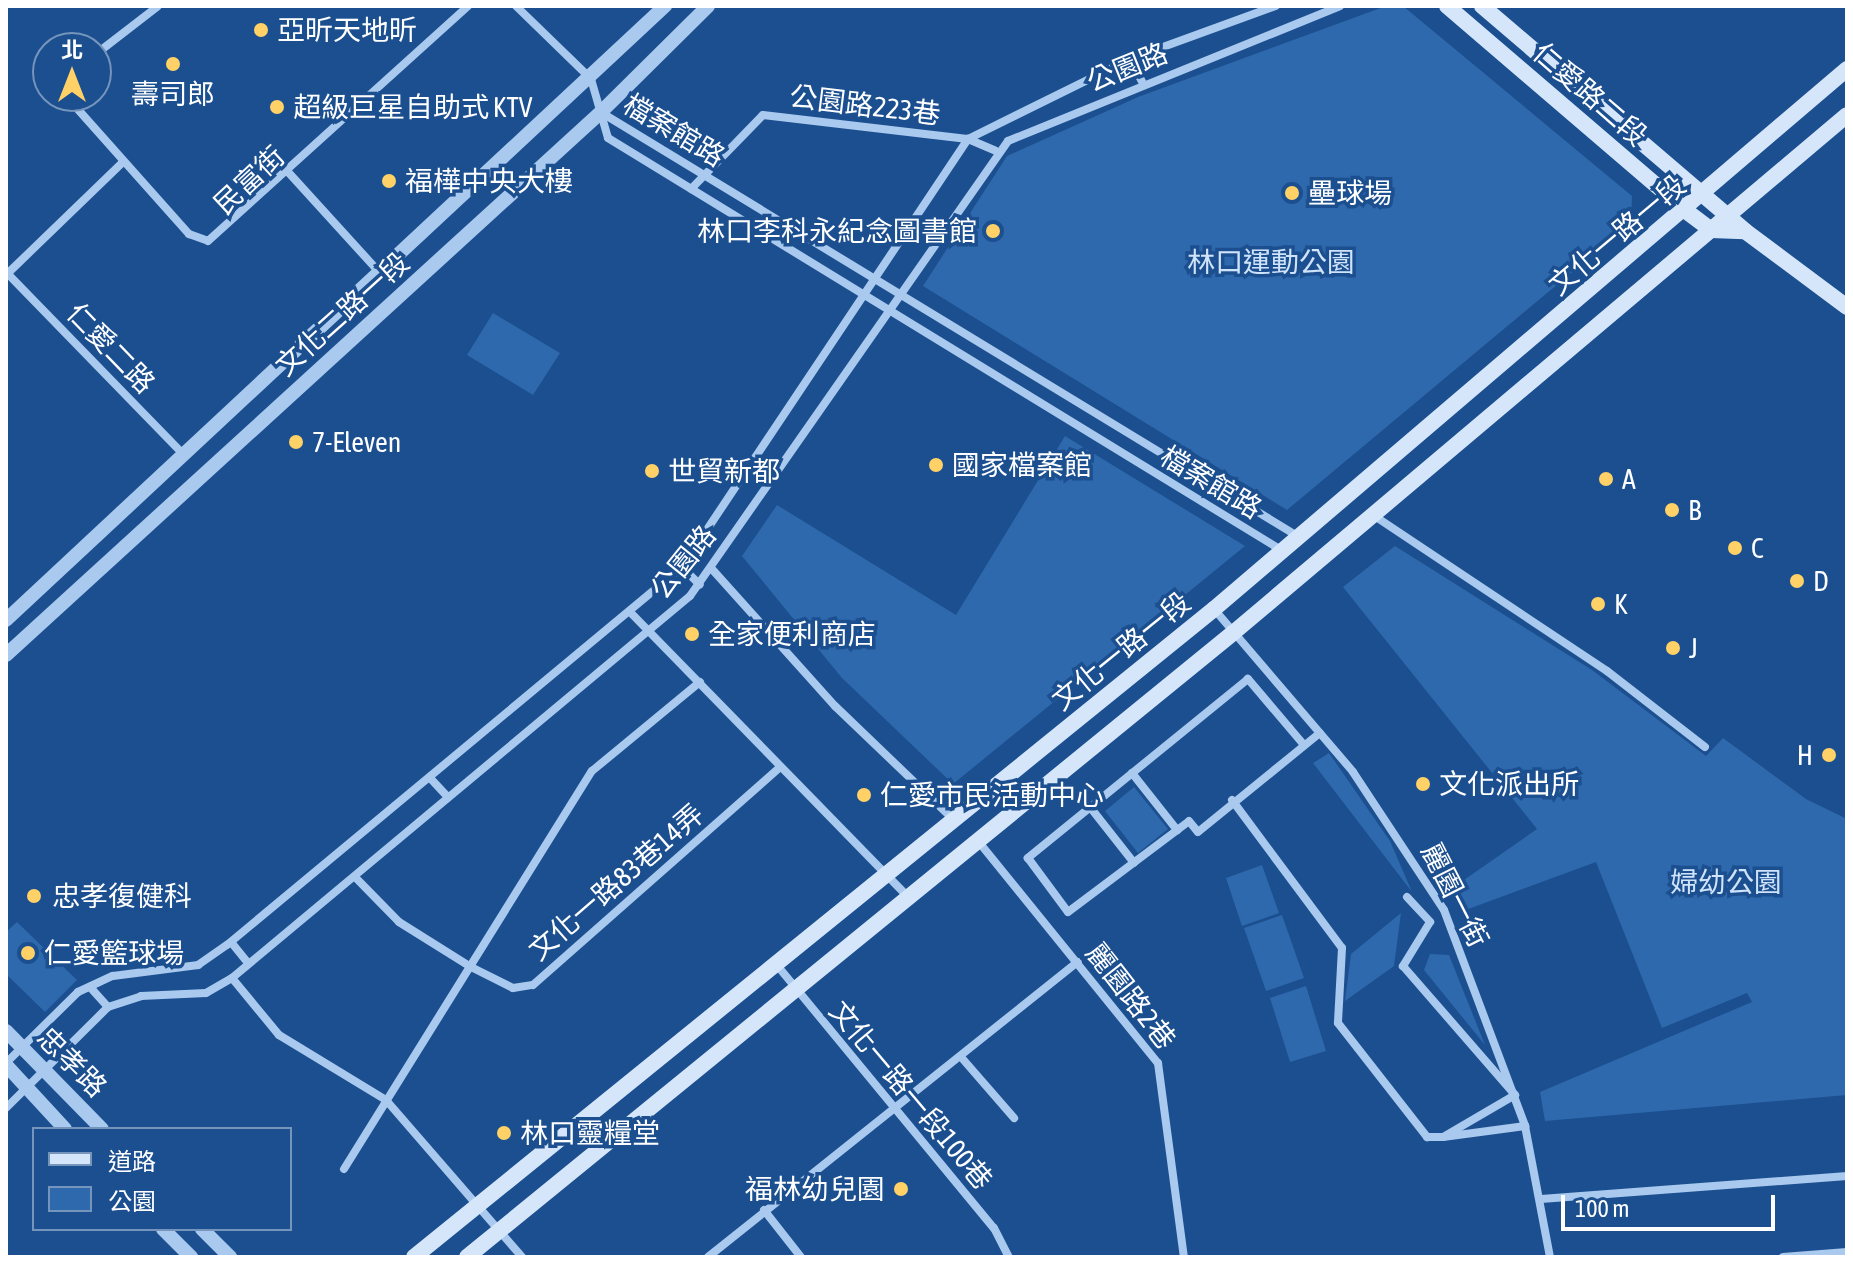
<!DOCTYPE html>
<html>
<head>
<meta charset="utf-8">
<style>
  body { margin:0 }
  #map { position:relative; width:1853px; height:1263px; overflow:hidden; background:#1b4f8f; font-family:"Asap Condensed","Noto Sans TC",sans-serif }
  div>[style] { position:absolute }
  .green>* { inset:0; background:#2e69ad }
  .minor>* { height:8px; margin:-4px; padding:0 4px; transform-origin:4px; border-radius:4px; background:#a9c9ee }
  .tertiary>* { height:14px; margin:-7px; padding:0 7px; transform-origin:7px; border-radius:7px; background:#a9c9ee }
  .secondary>* { height:16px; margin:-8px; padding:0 8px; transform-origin:8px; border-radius:8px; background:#d6e6fa }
  .dots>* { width:22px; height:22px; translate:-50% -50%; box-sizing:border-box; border:4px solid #1b4f8f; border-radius:50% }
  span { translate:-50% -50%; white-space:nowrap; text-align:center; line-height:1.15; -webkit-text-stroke:7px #1b4f8f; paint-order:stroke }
  .poi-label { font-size:28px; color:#fff }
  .left { translate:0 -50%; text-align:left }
  .right { translate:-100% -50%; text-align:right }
  .street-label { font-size:28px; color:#fff }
  .park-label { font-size:28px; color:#cfe3fa }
  .frame { position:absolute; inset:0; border:8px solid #fff; pointer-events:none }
  .legend { position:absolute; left:32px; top:1127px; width:260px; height:104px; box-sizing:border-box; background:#1b4f8f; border:2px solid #7695bc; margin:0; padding:10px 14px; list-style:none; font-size:24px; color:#fff }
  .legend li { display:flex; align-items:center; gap:16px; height:40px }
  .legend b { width:40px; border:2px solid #7695bc }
  .north { position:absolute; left:32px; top:32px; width:80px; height:80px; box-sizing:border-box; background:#1b4f8f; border:2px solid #7695bc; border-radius:50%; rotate:0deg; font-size:22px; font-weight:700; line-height:32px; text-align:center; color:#fff }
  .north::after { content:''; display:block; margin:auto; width:28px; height:36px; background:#ffd166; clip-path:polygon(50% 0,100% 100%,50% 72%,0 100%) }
  .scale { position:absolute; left:1561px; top:1195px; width:214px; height:36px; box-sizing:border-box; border:4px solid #fff; border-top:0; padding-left:10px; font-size:24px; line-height:28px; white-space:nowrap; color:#fff; -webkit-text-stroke:6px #1b4f8f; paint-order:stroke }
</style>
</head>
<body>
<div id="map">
  <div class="green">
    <i style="clip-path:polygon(1386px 6px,1403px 6px,1632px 196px,1631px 223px,1287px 510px,923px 286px,1007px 156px,1138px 97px)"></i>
    <i style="clip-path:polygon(493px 313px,560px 353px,533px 395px,467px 355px)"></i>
    <i style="clip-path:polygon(1065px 436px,1245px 546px,953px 784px,842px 678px,742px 556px,777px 505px,956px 615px)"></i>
    <i style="clip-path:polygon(1395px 546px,1592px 670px,1706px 756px,1723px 738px,1806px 799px,1847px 819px,1847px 1095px,1545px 1121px,1540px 1092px,1752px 1002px,1747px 993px,1662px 1028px,1596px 862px,1463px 911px,1454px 887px,1537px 829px,1343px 587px)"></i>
    <i style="clip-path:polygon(1329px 753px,1390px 841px,1412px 892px,1313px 763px)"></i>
    <i style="clip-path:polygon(1134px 787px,1168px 829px,1138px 853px,1105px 811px)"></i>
    <i style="clip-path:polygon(1262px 865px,1279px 913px,1242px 926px,1226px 878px)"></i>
    <i style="clip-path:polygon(1401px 913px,1394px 966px,1345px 1001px,1351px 954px)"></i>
    <i style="clip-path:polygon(1282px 915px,1304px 978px,1266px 991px,1244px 928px)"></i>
    <i style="clip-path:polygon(17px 922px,77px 980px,45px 1012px,6px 974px,6px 932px)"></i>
    <i style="clip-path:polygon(1430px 954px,1449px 955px,1485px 1045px,1424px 970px)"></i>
    <i style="clip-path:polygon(1306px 986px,1326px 1051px,1290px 1062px,1270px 998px)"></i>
  </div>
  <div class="minor">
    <i style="left:516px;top:6px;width:105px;rotate:44.2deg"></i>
    <i style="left:591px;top:79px;width:61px;rotate:73.9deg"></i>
    <i style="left:608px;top:138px;width:789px;rotate:31.47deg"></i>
    <i style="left:96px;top:54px;width:78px;rotate:-37.7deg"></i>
    <i style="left:1130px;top:59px;width:27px;rotate:62deg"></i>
    <i style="left:66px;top:96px;width:185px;rotate:48.3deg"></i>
    <i style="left:189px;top:234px;width:20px;rotate:20deg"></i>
    <i style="left:208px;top:241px;width:350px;rotate:-42.1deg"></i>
    <i style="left:602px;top:113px;width:816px;rotate:31.31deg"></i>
    <i style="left:289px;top:173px;width:135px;rotate:47.7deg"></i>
    <i style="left:691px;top:189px;width:103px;rotate:-45.8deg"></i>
    <i style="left:763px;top:115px;width:206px;rotate:6.7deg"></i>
    <i style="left:968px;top:139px;width:30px;rotate:23deg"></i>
    <i style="left:6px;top:272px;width:255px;rotate:45.8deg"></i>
    <i style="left:6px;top:275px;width:161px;rotate:-44deg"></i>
    <i style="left:1373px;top:515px;width:281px;rotate:33.7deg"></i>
    <i style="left:1607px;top:671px;width:124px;rotate:37.8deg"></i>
    <i style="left:682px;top:567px;width:25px;rotate:45deg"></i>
    <i style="left:711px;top:568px;width:186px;rotate:48.1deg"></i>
    <i style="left:835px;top:706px;width:165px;rotate:43.8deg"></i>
    <i style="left:1214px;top:609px;width:214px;rotate:49.5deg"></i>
    <i style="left:1353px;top:772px;width:165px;rotate:56.6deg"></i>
    <i style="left:1444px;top:910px;width:231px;rotate:69.4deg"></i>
    <i style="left:1525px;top:1126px;width:133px;rotate:79.2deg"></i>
    <i style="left:631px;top:613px;width:397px;rotate:45.7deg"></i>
    <i style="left:1304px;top:745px;width:87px;rotate:-130.3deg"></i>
    <i style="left:1248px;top:679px;width:284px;rotate:140.9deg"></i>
    <i style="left:1028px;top:858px;width:67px;rotate:53.5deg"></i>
    <i style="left:1068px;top:912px;width:151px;rotate:-36.9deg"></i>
    <i style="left:1189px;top:821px;width:14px;rotate:51deg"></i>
    <i style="left:1198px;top:832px;width:157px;rotate:-39.1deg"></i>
    <i style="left:1132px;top:773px;width:73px;rotate:51.7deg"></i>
    <i style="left:431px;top:779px;width:25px;rotate:47deg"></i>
    <i style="left:1232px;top:800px;width:184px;rotate:53.4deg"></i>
    <i style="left:1342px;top:948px;width:75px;rotate:93.1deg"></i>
    <i style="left:1338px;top:1023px;width:145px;rotate:52deg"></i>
    <i style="left:1427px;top:1137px;width:16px"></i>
    <i style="left:1090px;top:807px;width:71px;rotate:51.8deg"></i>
    <i style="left:978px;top:841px;width:286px;rotate:51deg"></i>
    <i style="left:1158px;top:1063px;width:196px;rotate:82.4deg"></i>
    <i style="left:355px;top:877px;width:63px;rotate:45.6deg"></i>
    <i style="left:399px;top:922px;width:85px;rotate:32deg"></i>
    <i style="left:471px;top:967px;width:47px;rotate:26.6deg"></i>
    <i style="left:513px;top:988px;width:20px;rotate:-9deg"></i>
    <i style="left:533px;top:985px;width:328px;rotate:-41.4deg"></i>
    <i style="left:1407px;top:897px;width:34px;rotate:47deg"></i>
    <i style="left:1430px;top:922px;width:52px;rotate:121.5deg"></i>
    <i style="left:1403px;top:966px;width:171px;rotate:49deg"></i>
    <i style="left:1515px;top:1095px;width:83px;rotate:149.7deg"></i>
    <i style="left:1443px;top:1137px;width:83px;rotate:-7.6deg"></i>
    <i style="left:231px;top:942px;width:27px;rotate:51deg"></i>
    <i style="left:776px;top:964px;width:342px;rotate:50.5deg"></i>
    <i style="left:994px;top:1228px;width:33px;rotate:63deg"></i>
    <i style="left:232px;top:978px;width:74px;rotate:50.5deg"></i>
    <i style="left:279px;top:1035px;width:125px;rotate:31.3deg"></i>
    <i style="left:386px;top:1100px;width:208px;rotate:49.1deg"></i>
    <i style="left:90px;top:987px;width:27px;rotate:48deg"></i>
    <i style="left:961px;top:1057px;width:81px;rotate:49deg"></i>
    <i style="left:6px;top:1063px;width:101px;rotate:-44.6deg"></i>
    <i style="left:78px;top:992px;width:38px;rotate:-25deg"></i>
    <i style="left:113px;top:976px;width:86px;rotate:-7.4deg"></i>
    <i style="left:198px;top:965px;width:35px;rotate:-35deg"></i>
    <i style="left:227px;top:945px;width:592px;rotate:-39.72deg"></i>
    <i style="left:682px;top:567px;width:515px;rotate:-56.25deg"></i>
    <i style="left:968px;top:139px;width:181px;rotate:-26.3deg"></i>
    <i style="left:1130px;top:59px;width:155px;rotate:-20deg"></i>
    <i style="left:6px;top:1108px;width:144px;rotate:-44.7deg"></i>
    <i style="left:108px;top:1007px;width:35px;rotate:-18deg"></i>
    <i style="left:141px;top:996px;width:65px;rotate:-2.6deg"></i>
    <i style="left:206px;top:993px;width:30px;rotate:-30deg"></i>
    <i style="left:232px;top:978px;width:596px;rotate:-39.83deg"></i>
    <i style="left:690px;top:596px;width:555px;rotate:-55.05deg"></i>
    <i style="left:1008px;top:141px;width:358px;rotate:-22.1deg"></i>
    <i style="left:344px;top:1169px;width:469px;rotate:-58.1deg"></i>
    <i style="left:592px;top:771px;width:140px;rotate:-39.5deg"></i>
    <i style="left:1541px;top:1199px;width:307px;rotate:-4.3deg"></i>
    <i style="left:764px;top:1210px;width:60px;rotate:51.8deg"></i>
    <i style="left:708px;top:1257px;width:473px;rotate:-38.6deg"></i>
    <i style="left:1783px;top:1257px;width:64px;rotate:-4.5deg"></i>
  </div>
  <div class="tertiary">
    <i style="left:6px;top:620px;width:901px;rotate:-42.98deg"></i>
    <i style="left:6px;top:655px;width:806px;rotate:-42.38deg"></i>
    <i style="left:601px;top:112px;width:151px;rotate:-44.7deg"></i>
    <i style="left:6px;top:1031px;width:137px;rotate:45.6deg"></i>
    <i style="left:6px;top:1065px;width:87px;rotate:47.3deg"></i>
    <i style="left:163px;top:1229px;width:40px;rotate:45deg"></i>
    <i style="left:202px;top:1229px;width:40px;rotate:45deg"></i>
  </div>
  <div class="secondary">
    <i style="left:1447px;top:6px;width:315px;rotate:40.6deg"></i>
    <i style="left:1686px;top:211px;width:31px;rotate:37deg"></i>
    <i style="left:1711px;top:230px;width:34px;rotate:2deg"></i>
    <i style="left:1482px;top:6px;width:346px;rotate:40.5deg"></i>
    <i style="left:1745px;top:231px;width:127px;rotate:36.7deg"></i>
    <i style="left:414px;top:1257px;width:1030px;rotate:-39.01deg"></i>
    <i style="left:1214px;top:609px;width:832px;rotate:-40.47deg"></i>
    <i style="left:467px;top:1257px;width:988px;rotate:-39.17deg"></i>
    <i style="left:1233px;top:633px;width:803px;rotate:-40.15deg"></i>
  </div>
  <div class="dots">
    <i style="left:261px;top:30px;background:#ffd166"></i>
    <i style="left:173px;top:64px;background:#ffd166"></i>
    <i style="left:277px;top:107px;background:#ffd166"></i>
    <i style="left:389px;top:181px;background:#ffd166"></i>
    <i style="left:1292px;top:193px;background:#ffd166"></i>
    <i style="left:993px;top:231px;background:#ffd166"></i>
    <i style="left:296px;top:442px;background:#ffd166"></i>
    <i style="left:936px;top:465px;background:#ffd166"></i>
    <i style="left:652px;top:471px;background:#ffd166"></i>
    <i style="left:1606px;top:479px;background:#ffd166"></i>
    <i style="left:1672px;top:510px;background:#ffd166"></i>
    <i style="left:1735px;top:548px;background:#ffd166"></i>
    <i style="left:1797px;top:581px;background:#ffd166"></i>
    <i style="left:1598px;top:604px;background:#ffd166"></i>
    <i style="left:692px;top:634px;background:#ffd166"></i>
    <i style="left:1673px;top:648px;background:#ffd166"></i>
    <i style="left:1829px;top:755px;background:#ffd166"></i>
    <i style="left:1423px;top:784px;background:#ffd166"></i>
    <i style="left:864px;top:795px;background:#ffd166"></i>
    <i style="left:34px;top:896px;background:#ffd166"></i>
    <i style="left:28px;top:953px;background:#ffd166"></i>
    <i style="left:504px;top:1133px;background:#ffd166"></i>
    <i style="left:901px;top:1189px;background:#ffd166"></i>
  </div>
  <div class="poi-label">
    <span class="left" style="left:277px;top:30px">亞昕天地昕</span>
    <span style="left:173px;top:94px">壽司郎</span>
    <span class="left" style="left:293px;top:107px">超級巨星自助式 KTV</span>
    <span class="left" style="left:405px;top:181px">福樺中央大樓</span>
    <span class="left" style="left:1308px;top:193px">壘球場</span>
    <span class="right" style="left:977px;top:231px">林口李科永紀念圖書館</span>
    <span class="left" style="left:312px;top:442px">7-Eleven</span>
    <span class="left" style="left:952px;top:465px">國家檔案館</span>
    <span class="left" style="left:668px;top:471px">世貿新都</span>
    <span class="left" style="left:1622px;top:479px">A</span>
    <span class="left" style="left:1688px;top:510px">B</span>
    <span class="left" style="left:1751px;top:548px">C</span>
    <span class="left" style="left:1813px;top:581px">D</span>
    <span class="left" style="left:1614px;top:604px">K</span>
    <span class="left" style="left:708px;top:634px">全家便利商店</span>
    <span class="left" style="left:1689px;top:648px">J</span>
    <span class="right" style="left:1813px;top:755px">H</span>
    <span class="left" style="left:1439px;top:784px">文化派出所</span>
    <span class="left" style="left:880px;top:795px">仁愛市民活動中心</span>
    <span class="left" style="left:52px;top:896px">忠孝復健科</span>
    <span class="left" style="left:44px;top:953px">仁愛籃球場</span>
    <span class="left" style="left:520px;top:1133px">林口靈糧堂</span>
    <span class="right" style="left:885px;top:1189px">福林幼兒園</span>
  </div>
  <div class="street-label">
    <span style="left:1127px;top:67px;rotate:-22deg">公園路</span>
    <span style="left:1590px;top:94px;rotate:41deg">仁愛路二段</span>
    <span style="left:865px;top:105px;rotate:7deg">公園路223巷</span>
    <span style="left:674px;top:130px;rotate:31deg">檔案館路</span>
    <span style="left:249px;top:180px;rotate:-43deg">民富街</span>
    <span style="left:1617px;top:235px;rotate:-40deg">文化一路一段</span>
    <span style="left:342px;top:314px;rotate:-42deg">文化二路一段</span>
    <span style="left:111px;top:348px;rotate:46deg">仁愛二路</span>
    <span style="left:1211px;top:482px;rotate:31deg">檔案館路</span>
    <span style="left:683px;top:562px;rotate:-51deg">公園路</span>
    <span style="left:1121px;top:651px;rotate:-39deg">文化一路一段</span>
    <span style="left:616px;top:882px;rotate:-41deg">文化一路83巷14弄</span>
    <span style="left:1455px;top:895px;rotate:63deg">麗園一街</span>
    <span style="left:1131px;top:996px;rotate:52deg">麗園路2巷</span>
    <span style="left:72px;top:1062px;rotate:45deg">忠孝路</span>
    <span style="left:911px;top:1095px;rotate:50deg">文化一路一段100巷</span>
  </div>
  <div class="park-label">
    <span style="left:1271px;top:262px">林口運動公園</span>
    <span style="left:1726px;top:882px">婦幼公園</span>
  </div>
  <div class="frame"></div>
  <ul class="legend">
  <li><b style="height:10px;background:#d6e6fa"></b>道路</li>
  <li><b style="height:22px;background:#2e69ad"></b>公園</li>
  </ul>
  <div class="north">北</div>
  <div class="scale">100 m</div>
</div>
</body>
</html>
